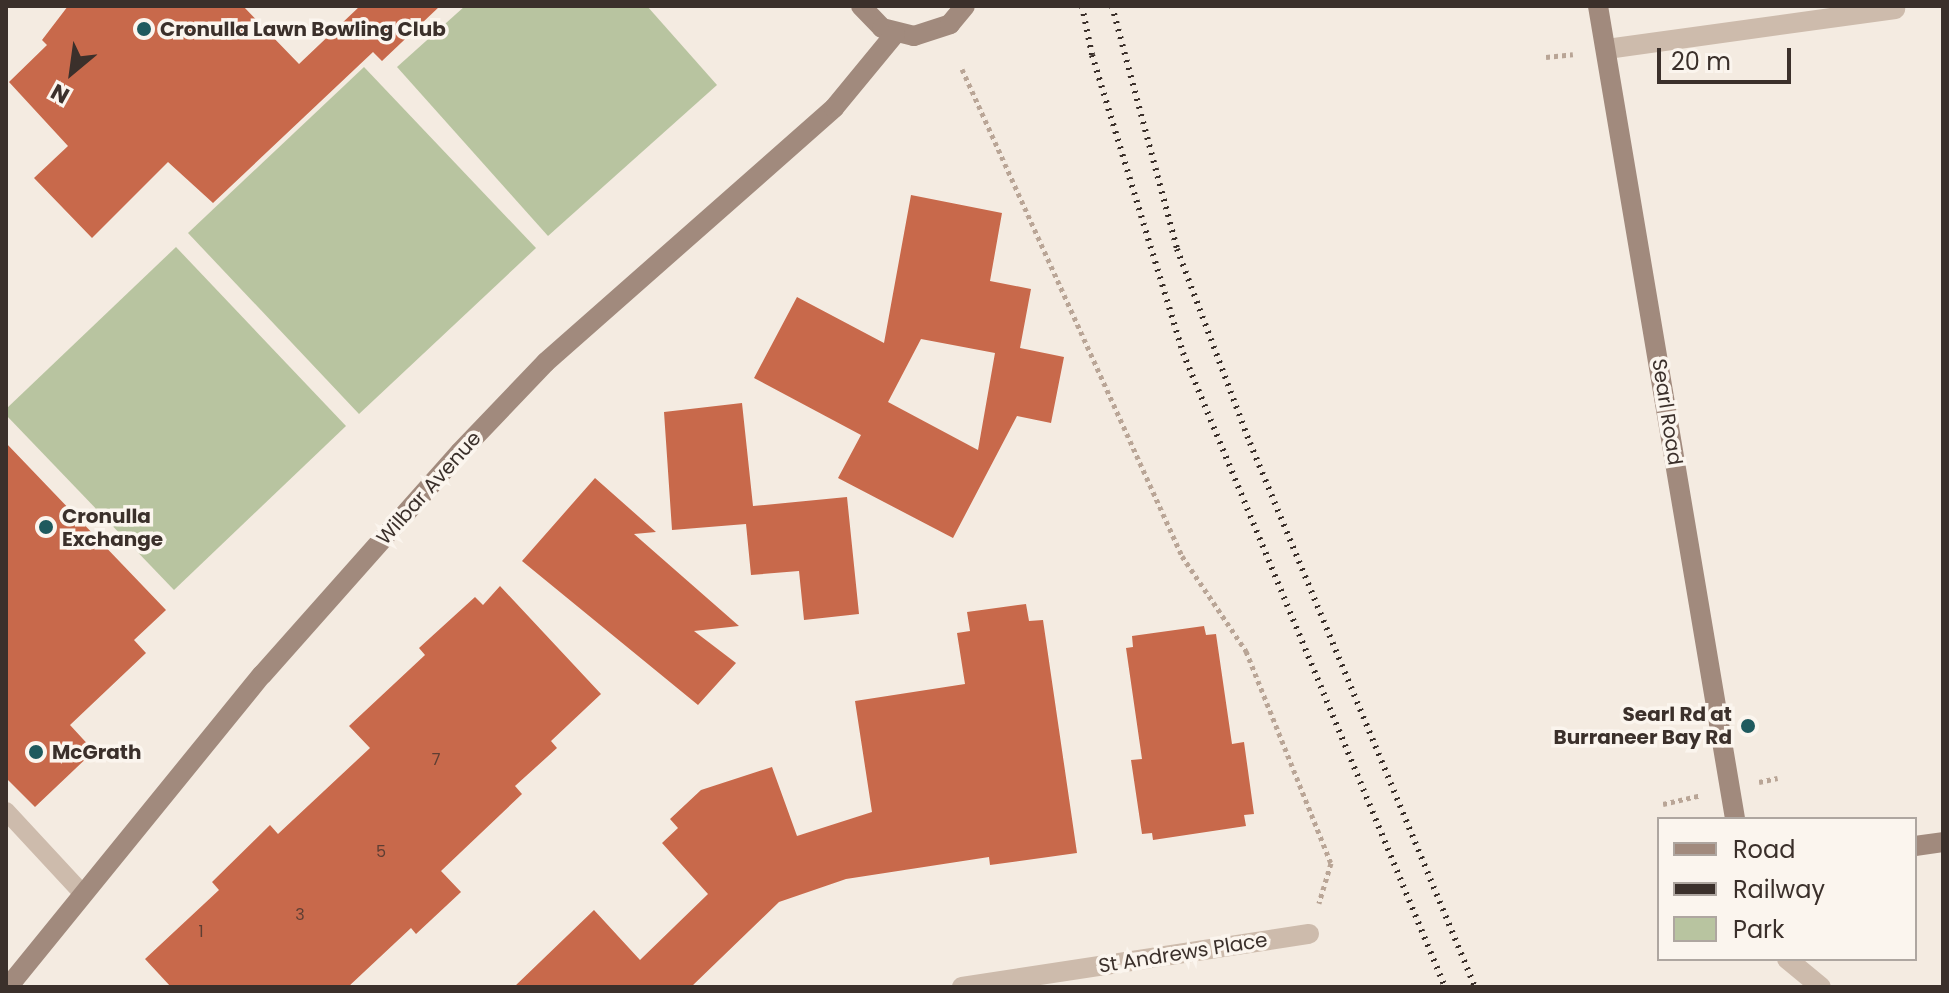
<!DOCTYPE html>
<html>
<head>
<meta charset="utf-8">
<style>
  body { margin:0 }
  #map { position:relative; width:1949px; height:993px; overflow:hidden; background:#f4ebe1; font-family:Poppins,sans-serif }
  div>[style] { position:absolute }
  .green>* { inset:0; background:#b8c4a0 }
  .building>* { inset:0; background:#c8694b }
  .path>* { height:5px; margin-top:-2.5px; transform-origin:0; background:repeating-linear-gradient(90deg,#b9a596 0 4px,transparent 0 8px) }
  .lane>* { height:18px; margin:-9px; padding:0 9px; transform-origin:9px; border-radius:9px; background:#cdbbac }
  .street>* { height:20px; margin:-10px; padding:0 10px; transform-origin:10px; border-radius:10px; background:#cdbbac }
  .secondary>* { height:20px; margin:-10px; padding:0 10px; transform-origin:10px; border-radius:10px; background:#a18a7d }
  .rail>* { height:6px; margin-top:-3px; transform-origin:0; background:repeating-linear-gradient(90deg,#3b302b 0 2px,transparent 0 8px) }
  .dots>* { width:22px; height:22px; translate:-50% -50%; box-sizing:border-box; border:4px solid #fbf5ee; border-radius:50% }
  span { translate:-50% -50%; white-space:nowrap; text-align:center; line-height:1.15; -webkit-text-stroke:7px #fbf5ee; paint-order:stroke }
  .number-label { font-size:16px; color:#5e3e33 }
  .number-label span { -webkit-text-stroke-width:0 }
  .poi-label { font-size:20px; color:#3b302b; font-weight:700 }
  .left { translate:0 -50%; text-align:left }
  .right { translate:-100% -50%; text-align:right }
  .street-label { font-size:20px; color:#3b302b }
  .frame { position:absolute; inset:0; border:8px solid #3b302b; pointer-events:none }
  .legend { position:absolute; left:1657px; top:817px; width:260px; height:144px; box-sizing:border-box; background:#fbf5ee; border:2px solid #aea6a0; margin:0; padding:10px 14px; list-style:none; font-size:24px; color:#3b302b }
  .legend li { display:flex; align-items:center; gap:16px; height:40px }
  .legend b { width:40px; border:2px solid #aea6a0 }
  .north { position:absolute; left:32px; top:32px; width:80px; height:80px; -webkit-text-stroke:6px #fbf5ee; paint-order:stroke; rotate:209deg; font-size:22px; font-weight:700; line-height:32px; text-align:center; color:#3b302b }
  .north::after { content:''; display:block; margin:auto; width:28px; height:36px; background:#3b302b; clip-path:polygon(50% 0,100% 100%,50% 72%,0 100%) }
  .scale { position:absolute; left:1657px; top:48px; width:134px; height:36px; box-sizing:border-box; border:4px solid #3b302b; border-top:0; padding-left:10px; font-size:24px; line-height:28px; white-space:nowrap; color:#3b302b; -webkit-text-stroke:6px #fbf5ee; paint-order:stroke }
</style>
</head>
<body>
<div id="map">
  <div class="green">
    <i style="clip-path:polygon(465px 6px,647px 6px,717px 85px,548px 236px,397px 67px)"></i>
    <i style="clip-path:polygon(364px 67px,536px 248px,359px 414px,188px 233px)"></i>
    <i style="clip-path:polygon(176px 247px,346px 426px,174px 590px,6px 415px,6px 409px)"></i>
  </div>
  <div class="building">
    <i style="clip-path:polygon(68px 6px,243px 6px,299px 64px,360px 6px,440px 6px,382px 61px,373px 52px,213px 203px,168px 162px,92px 238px,34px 178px,68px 146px,9px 82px,47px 45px,42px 40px)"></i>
    <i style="clip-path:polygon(evenodd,911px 195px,1002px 213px,990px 281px,1031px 289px,1020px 348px,1064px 357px,1051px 423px,1017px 416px,953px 538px,838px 478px,861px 435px,754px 378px,797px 297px,884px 343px,911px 195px,921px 339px,995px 353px,978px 450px,888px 402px,921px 339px)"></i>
    <i style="clip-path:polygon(742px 403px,753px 506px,847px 497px,859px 614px,804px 620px,799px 571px,751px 575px,746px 524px,672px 530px,664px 412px)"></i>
    <i style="clip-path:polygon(6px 443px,166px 610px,134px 640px,146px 653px,70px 725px,94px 751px,35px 807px,6px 778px)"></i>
    <i style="clip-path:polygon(595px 478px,656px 532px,634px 534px,739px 626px,694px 631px,736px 663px,698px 705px,522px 561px)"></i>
    <i style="clip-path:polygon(500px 586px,601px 694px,551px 741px,557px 748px,515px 786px,522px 794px,441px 871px,461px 892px,416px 934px,411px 928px,348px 987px,171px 987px,145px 959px,219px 890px,212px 882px,270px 825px,278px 834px,370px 748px,349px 726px,425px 655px,419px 648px,475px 597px,483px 605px)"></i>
    <i style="clip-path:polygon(1026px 604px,1029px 621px,1043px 620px,1077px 853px,990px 865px,989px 857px,846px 879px,779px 902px,691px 987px,514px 987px,594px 910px,640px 960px,708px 894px,662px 843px,678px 828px,670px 819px,701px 790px,772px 767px,797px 836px,872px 812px,855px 701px,965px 684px,957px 633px,970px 631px,967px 612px)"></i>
    <i style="clip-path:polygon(1204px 626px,1206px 635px,1216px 634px,1232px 744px,1244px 742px,1254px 814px,1244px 815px,1246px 826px,1153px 840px,1152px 833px,1142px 834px,1131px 760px,1142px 759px,1126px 648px,1133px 647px,1132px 636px)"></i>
  </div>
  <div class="path">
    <i style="left:1546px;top:57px;width:27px;rotate:-6deg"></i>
    <i style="left:962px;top:69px;width:534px;rotate:65.69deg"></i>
    <i style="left:1182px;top:556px;width:115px;rotate:56deg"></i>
    <i style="left:1246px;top:651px;width:228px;rotate:68.2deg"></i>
    <i style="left:1331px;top:863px;width:42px;rotate:106.7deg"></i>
    <i style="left:1759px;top:782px;width:19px;rotate:-12deg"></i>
    <i style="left:1663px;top:804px;width:37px;rotate:-13deg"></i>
  </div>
  <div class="lane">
    <i style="left:6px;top:811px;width:113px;rotate:47.1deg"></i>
  </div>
  <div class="street">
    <i style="left:1607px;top:49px;width:291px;rotate:-7.9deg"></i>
    <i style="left:1787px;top:959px;width:44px;rotate:39.5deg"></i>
    <i style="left:962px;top:987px;width:351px;rotate:-8.7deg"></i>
  </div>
  <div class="secondary">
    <i style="left:861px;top:6px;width:30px;rotate:46deg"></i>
    <i style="left:882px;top:28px;width:33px;rotate:14deg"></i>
    <i style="left:914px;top:36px;width:38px;rotate:-18deg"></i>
    <i style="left:950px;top:24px;width:23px;rotate:-50deg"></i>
    <i style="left:1598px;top:6px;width:824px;rotate:80.43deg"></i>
    <i style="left:1915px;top:846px;width:28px;rotate:-8deg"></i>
    <i style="left:8px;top:987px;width:402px;rotate:-50.9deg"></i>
    <i style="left:262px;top:675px;width:298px;rotate:-48.4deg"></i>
    <i style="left:460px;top:452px;width:124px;rotate:-46.3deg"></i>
    <i style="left:546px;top:362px;width:384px;rotate:-41.4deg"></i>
    <i style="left:834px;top:108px;width:96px;rotate:-50.5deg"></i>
  </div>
  <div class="rail">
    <i style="left:1082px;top:6px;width:50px;rotate:78.5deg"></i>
    <i style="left:1092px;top:55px;width:312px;rotate:73deg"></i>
    <i style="left:1183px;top:353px;width:686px;rotate:67.55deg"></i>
    <i style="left:1112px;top:6px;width:252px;rotate:75deg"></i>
    <i style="left:1177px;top:249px;width:207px;rotate:69.4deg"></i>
    <i style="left:1250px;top:443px;width:589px;rotate:67.53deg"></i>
  </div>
  <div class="dots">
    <i style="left:144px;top:29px;background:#1f5a5e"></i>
    <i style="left:46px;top:527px;background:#1f5a5e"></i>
    <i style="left:1748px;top:726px;background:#1f5a5e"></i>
    <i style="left:36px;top:752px;background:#1f5a5e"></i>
  </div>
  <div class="number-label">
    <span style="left:436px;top:760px">7</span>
    <span style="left:381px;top:852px">5</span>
    <span style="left:300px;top:915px">3</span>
    <span style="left:201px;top:932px">1</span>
  </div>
  <div class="poi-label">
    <span class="left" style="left:160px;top:29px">Cronulla Lawn Bowling Club</span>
    <span class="left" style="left:62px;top:528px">Cronulla<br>Exchange</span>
    <span class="right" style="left:1732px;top:726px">Searl Rd at<br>Burraneer Bay Rd</span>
    <span class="left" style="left:52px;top:752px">McGrath</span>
  </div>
  <div class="street-label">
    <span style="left:1667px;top:412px;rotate:81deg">Searl Road</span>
    <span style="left:429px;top:488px;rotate:-48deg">Wilbar Avenue</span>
    <span style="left:1183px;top:953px;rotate:-9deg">St Andrews Place</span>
  </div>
  <div class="frame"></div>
  <ul class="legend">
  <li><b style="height:10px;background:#a18a7d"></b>Road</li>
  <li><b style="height:10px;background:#3b302b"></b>Railway</li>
  <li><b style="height:22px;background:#b8c4a0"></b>Park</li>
  </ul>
  <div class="north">N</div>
  <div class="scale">20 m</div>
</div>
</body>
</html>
